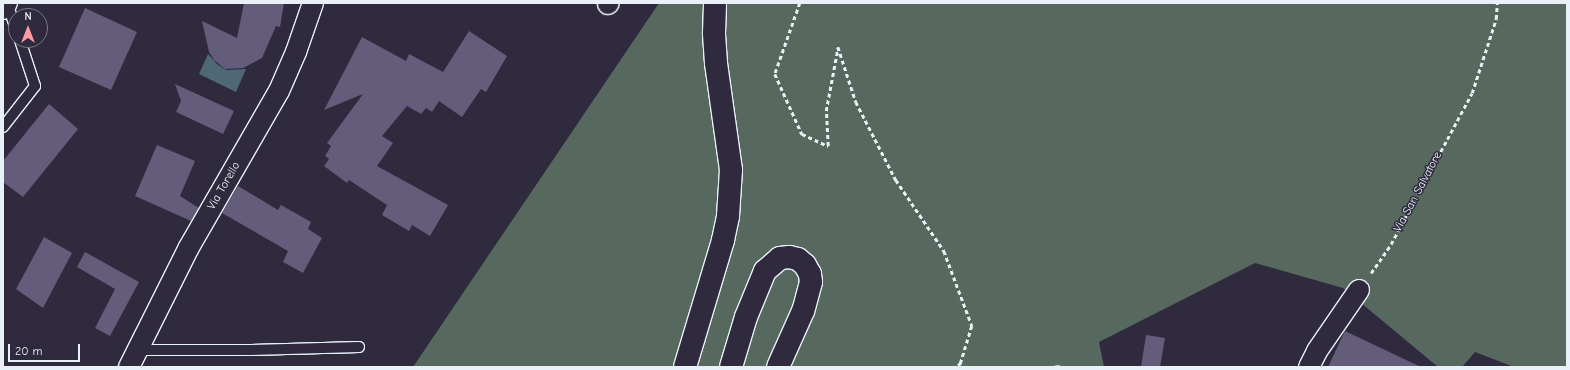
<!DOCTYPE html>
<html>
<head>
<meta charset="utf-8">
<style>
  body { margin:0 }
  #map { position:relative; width:1570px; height:370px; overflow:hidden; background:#2f2a3d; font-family:"Comic Neue",sans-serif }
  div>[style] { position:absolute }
  .green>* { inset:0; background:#57685f }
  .water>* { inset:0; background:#4e6876 }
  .building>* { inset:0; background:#635c7a }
  .path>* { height:2.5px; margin-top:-1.25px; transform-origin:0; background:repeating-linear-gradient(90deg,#e8f1f8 0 4px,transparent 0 7px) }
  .roads { filter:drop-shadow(1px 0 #e8f1f8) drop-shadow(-1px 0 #e8f1f8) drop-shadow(0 1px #e8f1f8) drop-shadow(0 -1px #e8f1f8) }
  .lane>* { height:10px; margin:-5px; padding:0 5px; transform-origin:5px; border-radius:5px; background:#2f2a3d }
  .street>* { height:20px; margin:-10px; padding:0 10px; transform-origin:10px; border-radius:10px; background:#2f2a3d }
  .secondary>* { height:22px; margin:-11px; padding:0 11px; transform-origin:11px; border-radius:11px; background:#2f2a3d }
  span { translate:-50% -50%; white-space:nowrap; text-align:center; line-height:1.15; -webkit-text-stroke:3px #2f2a3d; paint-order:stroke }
  .street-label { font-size:12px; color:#e8f1f8 }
  .frame { position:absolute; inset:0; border:4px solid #e8f1f8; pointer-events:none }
  .north { position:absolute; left:8px; top:8px; width:40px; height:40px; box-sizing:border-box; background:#2f2a3d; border:1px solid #797a88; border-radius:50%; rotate:0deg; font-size:11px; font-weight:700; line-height:16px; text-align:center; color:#e8f1f8 }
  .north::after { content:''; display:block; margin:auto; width:14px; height:18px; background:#ff9aa2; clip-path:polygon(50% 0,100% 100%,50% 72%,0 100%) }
  .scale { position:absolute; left:8px; top:344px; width:72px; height:18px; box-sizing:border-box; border:2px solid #e8f1f8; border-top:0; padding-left:5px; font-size:12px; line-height:14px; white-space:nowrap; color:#e8f1f8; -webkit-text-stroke:3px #2f2a3d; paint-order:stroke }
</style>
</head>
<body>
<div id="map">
  <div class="green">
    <i style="clip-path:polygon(659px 3px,1567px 3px,1567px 367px,1514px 367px,1475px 352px,1462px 367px,1438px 367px,1343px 288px,1255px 263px,1099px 342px,1104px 367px,413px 367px)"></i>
  </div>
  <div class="water">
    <i style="clip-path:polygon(208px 54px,217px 64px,226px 70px,246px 69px,236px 92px,199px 74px)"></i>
  </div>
  <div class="building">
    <i style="clip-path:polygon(244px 3px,284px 3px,280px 27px,276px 26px,262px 58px,243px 68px,225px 69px,214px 60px,209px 52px,202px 21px,237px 38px)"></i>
    <i style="clip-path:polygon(85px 8px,137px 32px,111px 90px,59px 67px)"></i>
    <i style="clip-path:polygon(469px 31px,507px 56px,486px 92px,481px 89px,462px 117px,439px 101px,432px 112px,426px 108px,421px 114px,407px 106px,382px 136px,393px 143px,377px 166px,448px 205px,430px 236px,412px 225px,409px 231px,382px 215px,387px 205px,349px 180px,347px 183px,324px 166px,329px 159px,325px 156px,331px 146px,327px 143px,363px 94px,324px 110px,362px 37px,406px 61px,409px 54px,443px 72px)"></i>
    <i style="clip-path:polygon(175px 84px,234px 111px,223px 134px,176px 112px,181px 101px)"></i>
    <i style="clip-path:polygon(49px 104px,78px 129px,23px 197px,3px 182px,3px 161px)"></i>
    <i style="clip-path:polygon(157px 145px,195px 161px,180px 196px,199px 208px,191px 221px,135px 196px)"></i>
    <i style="clip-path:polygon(238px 186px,278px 210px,281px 205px,311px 222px,308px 229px,322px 238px,303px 273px,283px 262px,288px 251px,222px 213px)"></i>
    <i style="clip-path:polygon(44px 237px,72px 253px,43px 308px,16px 289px)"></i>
    <i style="clip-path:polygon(85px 252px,139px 282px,110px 336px,95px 328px,115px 289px,77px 267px)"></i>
    <i style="clip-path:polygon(1345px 331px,1421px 367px,1328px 367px)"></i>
    <i style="clip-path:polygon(1146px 335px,1165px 338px,1160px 367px,1141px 367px)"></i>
  </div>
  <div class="path">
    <i style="left:800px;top:3px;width:75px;rotate:109.4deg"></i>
    <i style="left:775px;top:74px;width:66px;rotate:65.8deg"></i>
    <i style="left:802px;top:134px;width:29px;rotate:25deg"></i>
    <i style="left:828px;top:146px;width:35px;rotate:-93deg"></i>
    <i style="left:826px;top:111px;width:65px;rotate:-79.4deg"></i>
    <i style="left:838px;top:47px;width:58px;rotate:71.9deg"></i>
    <i style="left:856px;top:102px;width:88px;rotate:62.9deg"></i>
    <i style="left:896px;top:180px;width:86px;rotate:55.9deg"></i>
    <i style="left:944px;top:251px;width:80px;rotate:69.5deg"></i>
    <i style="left:972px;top:326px;width:39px;rotate:107deg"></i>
    <i style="left:961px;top:363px;width:6px;rotate:135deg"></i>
    <i style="left:1371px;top:273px;width:35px;rotate:-55deg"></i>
    <i style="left:1391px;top:244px;width:171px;rotate:-61.8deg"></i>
    <i style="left:1472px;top:93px;width:78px;rotate:-72deg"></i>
    <i style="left:1496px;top:19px;width:16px;rotate:-86deg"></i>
    <i style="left:1054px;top:367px;width:4px;rotate:-14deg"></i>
    <i style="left:1058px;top:366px;width:3px;rotate:18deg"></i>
  </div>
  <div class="roads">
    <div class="lane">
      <i style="left:7px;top:3px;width:28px;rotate:71deg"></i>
      <i style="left:3px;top:127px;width:52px;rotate:-52deg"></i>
      <i style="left:35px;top:86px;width:48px;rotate:-108.1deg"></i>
      <i style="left:136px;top:350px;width:115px"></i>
      <i style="left:251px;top:350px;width:108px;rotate:-1.6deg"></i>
    </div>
    <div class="street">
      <i style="left:608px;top:4px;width:1px;rotate:-45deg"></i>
      <i style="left:3px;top:9px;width:7px;rotate:-56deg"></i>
      <i style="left:129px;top:367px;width:132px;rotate:-63.4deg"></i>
      <i style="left:188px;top:249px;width:182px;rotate:-60.1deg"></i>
      <i style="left:279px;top:91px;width:43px;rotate:-66.4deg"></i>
      <i style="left:296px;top:52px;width:52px;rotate:-70.9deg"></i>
      <i style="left:1309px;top:367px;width:18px;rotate:-63deg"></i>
      <i style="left:1317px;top:351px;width:74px;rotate:-55.5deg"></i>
    </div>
    <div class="secondary">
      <i style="left:685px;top:367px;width:133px;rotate:-73.3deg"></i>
      <i style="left:723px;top:240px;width:25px;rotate:-78deg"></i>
      <i style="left:728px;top:216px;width:46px;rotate:-86.3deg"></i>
      <i style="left:731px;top:170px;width:108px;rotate:-98deg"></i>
      <i style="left:716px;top:63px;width:30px;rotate:-94deg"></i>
      <i style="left:714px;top:33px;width:30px;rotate:-88deg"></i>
      <i style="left:731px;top:367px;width:52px;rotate:-73.3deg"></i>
      <i style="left:746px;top:317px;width:50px;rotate:-67.6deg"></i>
      <i style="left:765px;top:271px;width:20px;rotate:-41deg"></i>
      <i style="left:780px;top:258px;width:9px;rotate:-6deg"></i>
      <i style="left:789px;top:257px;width:9px;rotate:13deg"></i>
      <i style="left:798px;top:259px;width:9px;rotate:41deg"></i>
      <i style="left:805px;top:265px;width:10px;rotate:61deg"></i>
      <i style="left:810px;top:274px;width:8px;rotate:83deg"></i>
      <i style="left:811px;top:282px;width:30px;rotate:105deg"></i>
      <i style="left:803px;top:311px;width:61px;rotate:114.1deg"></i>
    </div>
  </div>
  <div class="street-label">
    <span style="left:224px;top:186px;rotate:-60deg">Via Torello</span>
    <span style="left:1418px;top:192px;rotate:-62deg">Via San Salvatore</span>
  </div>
  <div class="frame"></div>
  <div class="north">N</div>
  <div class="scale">20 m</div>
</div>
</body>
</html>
